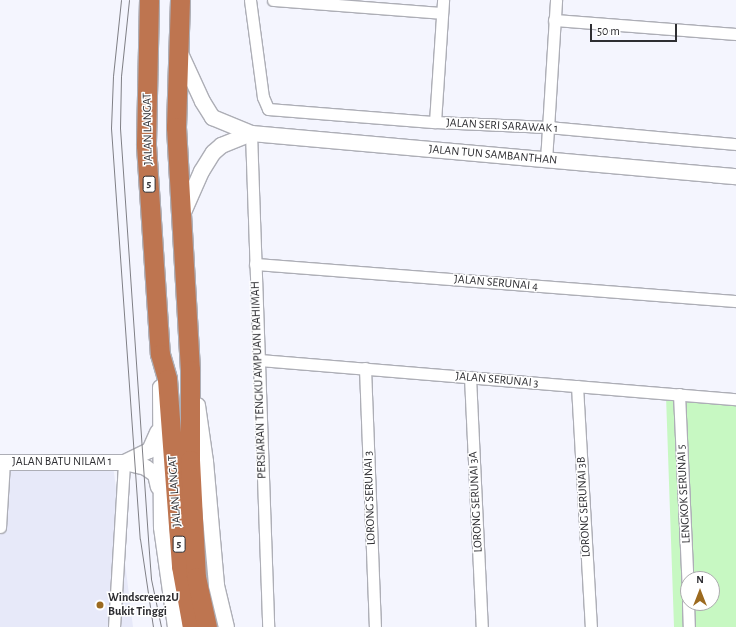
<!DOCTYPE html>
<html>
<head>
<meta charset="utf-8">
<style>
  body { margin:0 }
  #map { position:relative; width:736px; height:627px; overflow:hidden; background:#f4f5fe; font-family:"Alegreya Sans",sans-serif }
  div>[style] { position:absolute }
  .built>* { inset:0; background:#e7e9f9 }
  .green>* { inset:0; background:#c7f8c2 }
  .roads { filter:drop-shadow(1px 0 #adaeb6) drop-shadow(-1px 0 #adaeb6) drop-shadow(0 1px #adaeb6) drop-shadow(0 -1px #adaeb6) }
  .street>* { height:11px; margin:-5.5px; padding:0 5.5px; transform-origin:5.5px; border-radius:5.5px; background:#fff }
  .secondary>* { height:15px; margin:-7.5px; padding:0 7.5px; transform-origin:7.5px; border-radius:7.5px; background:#fff }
  .highway>* { height:19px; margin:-9.5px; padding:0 9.5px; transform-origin:9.5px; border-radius:9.5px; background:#be7550 }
  .tram>* { height:1px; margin:-0.5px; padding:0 0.5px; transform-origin:0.5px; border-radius:0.5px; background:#7f7f85 }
  .dots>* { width:11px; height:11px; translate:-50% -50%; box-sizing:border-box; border:2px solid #fff; border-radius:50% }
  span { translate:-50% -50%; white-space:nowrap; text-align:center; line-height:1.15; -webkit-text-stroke:3px #fff; paint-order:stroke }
  .shield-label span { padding:1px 3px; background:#fff; border:1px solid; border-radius:3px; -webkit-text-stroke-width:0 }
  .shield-label { font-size:11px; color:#2e2e32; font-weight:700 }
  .street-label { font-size:12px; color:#2e2e32 }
  .poi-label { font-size:12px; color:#2e2e32; font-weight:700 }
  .left { translate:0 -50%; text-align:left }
  .north { position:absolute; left:680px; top:571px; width:40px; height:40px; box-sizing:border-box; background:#fff; border:1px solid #ababad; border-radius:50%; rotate:0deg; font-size:11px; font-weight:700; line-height:16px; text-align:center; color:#2e2e32 }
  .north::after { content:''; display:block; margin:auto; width:14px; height:18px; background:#9c6a1f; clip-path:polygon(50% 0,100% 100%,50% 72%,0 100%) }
  .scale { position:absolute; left:590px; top:24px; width:87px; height:18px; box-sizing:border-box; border:2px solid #2e2e32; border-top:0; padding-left:5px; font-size:12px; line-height:14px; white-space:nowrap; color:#2e2e32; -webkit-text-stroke:3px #fff; paint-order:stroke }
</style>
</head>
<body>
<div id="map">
  <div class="built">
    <i style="clip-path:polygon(0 465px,113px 465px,133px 627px,0 627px)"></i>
  </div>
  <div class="green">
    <i style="clip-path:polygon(evenodd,666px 396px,736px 403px,736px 627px,674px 627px,666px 396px,688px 579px,712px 579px,712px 603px,688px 603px,688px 579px)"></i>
  </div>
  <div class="roads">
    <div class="street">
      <i style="left:250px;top:0;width:98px;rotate:82.4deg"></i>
      <i style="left:263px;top:97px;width:13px;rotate:67deg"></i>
      <i style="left:268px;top:109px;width:168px;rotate:4.5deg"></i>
      <i style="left:435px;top:122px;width:113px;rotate:2.5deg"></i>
      <i style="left:548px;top:127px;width:189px;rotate:5.2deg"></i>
      <i style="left:273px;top:0;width:169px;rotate:4.4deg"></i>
      <i style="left:554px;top:20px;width:183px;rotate:4.4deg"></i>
      <i style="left:435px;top:122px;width:122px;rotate:-86.2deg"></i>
      <i style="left:251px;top:133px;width:494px;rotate:88deg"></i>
      <i style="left:546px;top:160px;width:160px;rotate:-86.4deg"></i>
      <i style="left:255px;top:264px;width:482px;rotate:4.4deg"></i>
      <i style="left:259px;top:360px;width:479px;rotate:4.7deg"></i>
      <i style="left:365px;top:368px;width:259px;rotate:87.8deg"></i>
      <i style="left:470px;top:377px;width:250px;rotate:87.3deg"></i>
      <i style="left:577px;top:386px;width:241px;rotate:86.7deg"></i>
      <i style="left:679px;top:394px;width:199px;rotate:87.4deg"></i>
      <i style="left:0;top:527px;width:65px;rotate:-86.5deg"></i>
      <i style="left:688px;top:603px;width:24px;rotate:88deg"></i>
      <i style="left:114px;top:627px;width:165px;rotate:-86.5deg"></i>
    </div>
    <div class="secondary">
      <i style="left:179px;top:51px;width:55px;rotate:65.3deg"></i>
      <i style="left:202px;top:101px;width:19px;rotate:58deg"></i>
      <i style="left:212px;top:117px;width:42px;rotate:22.3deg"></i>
      <i style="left:251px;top:133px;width:487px;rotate:5.1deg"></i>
      <i style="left:182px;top:214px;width:47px;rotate:-66.2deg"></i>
      <i style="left:201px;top:171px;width:22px;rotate:-58deg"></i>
      <i style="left:213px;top:152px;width:11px;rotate:-41deg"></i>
      <i style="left:221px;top:145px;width:32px;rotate:-22deg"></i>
      <i style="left:160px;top:387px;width:140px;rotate:89.6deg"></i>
      <i style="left:161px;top:527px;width:101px;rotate:82deg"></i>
      <i style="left:197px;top:405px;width:57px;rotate:81.9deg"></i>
      <i style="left:205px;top:461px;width:124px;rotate:84.9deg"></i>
      <i style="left:216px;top:585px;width:43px;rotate:76.6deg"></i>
      <i style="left:0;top:462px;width:124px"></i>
      <i style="left:124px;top:462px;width:22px;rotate:13deg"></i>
      <i style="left:145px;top:467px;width:12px;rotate:35deg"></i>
      <i style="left:155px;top:474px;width:13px;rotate:77deg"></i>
      <i style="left:124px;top:462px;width:28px;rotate:-26deg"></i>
      <i style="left:149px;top:450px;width:20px;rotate:-66deg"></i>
    </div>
    <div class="highway">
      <i style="left:149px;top:0;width:145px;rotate:91.2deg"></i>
      <i style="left:146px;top:145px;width:209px;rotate:86.2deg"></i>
      <i style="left:160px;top:354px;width:26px;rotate:74deg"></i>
      <i style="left:167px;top:379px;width:188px;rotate:85.7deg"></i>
      <i style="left:181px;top:566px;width:62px;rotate:79.8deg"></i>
      <i style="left:180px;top:0;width:127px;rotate:91.8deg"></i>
      <i style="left:176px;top:127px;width:243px;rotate:86.7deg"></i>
      <i style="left:190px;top:370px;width:90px;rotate:90deg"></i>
      <i style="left:190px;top:460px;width:117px;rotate:87.1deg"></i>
      <i style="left:196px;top:577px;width:51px;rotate:77.6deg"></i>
    </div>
  </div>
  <div class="tram">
    <i style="left:121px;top:0;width:76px;rotate:96deg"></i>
    <i style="left:113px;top:76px;width:52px;rotate:92.2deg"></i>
    <i style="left:111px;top:128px;width:412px;rotate:86deg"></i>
    <i style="left:140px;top:539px;width:89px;rotate:81.6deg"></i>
    <i style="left:129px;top:0;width:76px;rotate:96deg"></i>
    <i style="left:121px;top:76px;width:52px;rotate:91.1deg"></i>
    <i style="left:120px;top:128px;width:412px;rotate:86.1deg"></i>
    <i style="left:148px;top:539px;width:40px;rotate:85.7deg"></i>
    <i style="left:151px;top:579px;width:49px;rotate:78.2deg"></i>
  </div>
  <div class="dots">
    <i style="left:100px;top:605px;background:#9c6a1f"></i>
  </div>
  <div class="shield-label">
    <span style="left:149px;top:184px">5</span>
    <span style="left:179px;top:544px">5</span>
  </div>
  <div class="street-label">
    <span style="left:502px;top:126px;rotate:3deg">JALAN SERI SARAWAK 1</span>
    <span style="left:148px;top:129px;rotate:-91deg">JALAN LANGAT</span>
    <span style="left:493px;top:155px;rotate:5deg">JALAN TUN SAMBANTHAN</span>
    <span style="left:496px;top:283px;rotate:5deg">JALAN SERUNAI 4</span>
    <span style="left:259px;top:380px;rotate:-92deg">PERSIARAN TENGKU AMPUAN RAHIMAH</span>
    <span style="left:497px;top:380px;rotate:5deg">JALAN SERUNAI 3</span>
    <span style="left:62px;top:462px">JALAN BATU NILAM 1</span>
    <span style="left:175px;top:491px;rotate:-94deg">JALAN LANGAT</span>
    <span style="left:684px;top:494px;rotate:-93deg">LENGKOK SERUNAI 5</span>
    <span style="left:370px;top:498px;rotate:-92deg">LORONG SERUNAI 3</span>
    <span style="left:476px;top:502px;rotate:-93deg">LORONG SERUNAI 3A</span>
    <span style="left:584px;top:507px;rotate:-93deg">LORONG SERUNAI 3B</span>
  </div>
  <div class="poi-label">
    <span class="left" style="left:108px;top:605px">Windscreen2U<br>Bukit Tinggi</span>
  </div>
  <div class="north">N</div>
  <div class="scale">50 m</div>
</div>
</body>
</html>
